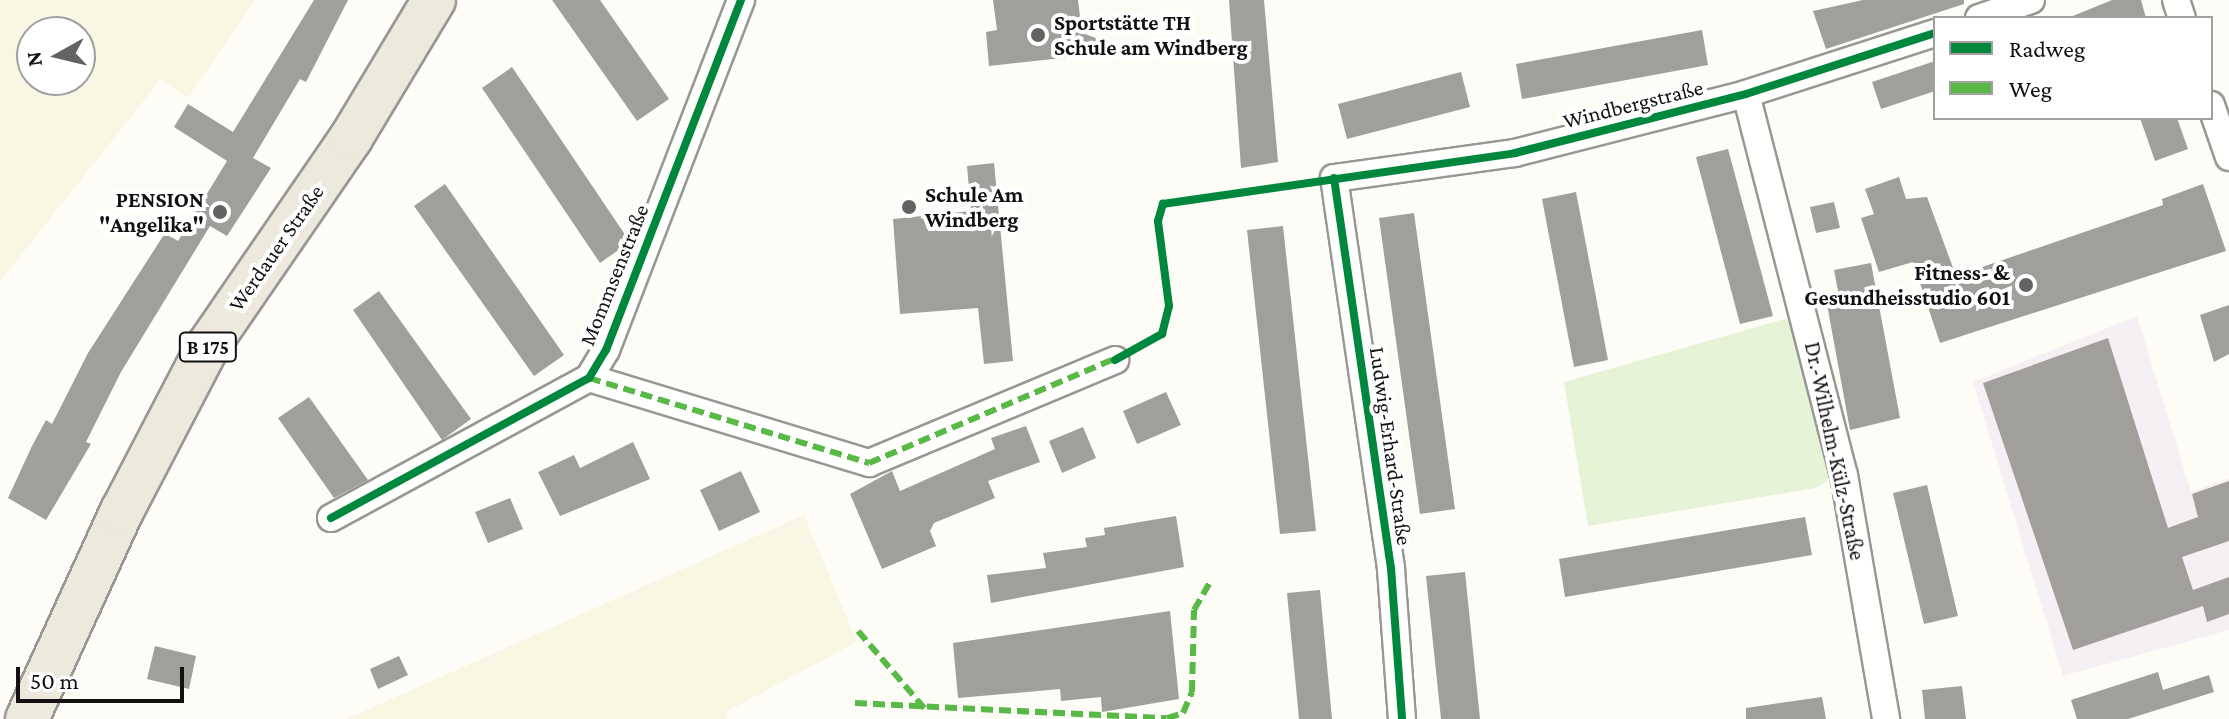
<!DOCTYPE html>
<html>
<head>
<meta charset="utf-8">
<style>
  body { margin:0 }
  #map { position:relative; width:2229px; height:719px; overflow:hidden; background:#fdfcf7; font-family:"Crimson Pro",serif }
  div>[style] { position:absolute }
  .industrial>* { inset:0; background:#f5f0f3 }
  .farmland>* { inset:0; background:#f9f7e4 }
  .green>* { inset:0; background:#e7f3d7 }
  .building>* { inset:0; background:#a19f9c }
  .roads { filter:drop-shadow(2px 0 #979795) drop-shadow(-2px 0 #979795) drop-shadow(0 2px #979795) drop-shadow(0 -2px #979795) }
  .street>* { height:26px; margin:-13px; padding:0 13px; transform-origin:13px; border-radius:13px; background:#fffffe }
  .primary>* { height:42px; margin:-21px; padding:0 21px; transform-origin:21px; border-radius:21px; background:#ede9dc }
  .quiet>* { height:6px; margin-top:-3px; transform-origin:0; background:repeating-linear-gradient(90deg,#58b947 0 12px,transparent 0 18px) }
  .cycleway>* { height:8px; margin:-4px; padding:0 4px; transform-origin:4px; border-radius:4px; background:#00873e }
  .dots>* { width:22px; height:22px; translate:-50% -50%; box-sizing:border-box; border:4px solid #fff; border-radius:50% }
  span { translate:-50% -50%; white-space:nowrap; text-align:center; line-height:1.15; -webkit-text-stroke:8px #fff; paint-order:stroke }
  .shield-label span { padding:2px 6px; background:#fff; border:2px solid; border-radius:6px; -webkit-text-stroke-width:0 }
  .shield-label { font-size:20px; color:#111; font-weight:700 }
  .poi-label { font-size:22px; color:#111; font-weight:700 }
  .left { translate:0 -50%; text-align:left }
  .right { translate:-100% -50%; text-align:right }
  .street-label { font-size:22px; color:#111 }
  .legend { position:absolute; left:1933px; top:16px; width:280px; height:104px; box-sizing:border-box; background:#fff; border:2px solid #a0a0a0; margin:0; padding:10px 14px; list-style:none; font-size:24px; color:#111 }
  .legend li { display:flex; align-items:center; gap:16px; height:40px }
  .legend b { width:40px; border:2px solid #a0a0a0 }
  .north { position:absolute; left:16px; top:16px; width:80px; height:80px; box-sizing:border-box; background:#fff; border:2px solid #a0a0a0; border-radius:50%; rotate:262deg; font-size:22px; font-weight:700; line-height:32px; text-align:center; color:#111 }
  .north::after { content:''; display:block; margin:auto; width:28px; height:36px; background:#646362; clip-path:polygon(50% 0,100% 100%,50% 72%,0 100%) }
  .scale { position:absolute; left:16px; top:667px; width:168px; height:36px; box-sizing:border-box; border:4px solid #111; border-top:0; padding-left:10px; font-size:24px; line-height:28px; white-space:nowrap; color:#111; -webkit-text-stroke:6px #fff; paint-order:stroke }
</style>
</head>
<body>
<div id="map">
  <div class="industrial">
    <i style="clip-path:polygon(2137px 316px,2191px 492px,2229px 478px,2229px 630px,2063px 676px,1973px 382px)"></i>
  </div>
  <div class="farmland">
    <i style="clip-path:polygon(evenodd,0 0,255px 0,188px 98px,160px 80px,0 282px,0 0,80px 32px,80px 80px,32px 80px,32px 32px,80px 32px)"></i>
    <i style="clip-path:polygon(804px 515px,857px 642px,728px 711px,727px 719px,346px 719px)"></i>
  </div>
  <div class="green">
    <i style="clip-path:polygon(1791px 317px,1831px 471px,1827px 481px,1816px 488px,1588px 526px,1564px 382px)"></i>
  </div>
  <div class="building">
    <i style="clip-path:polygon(314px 0,348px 0,306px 82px,300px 79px,253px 158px,271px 168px,227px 236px,210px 226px,121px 372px,86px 442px,91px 444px,46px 520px,8px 498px,32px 446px,46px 420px,52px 424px,88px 353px,165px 233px,178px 241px,227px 161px,174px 127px,188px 104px,233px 132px)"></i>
    <i style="clip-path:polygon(552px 0,600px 0,669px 99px,637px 121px)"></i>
    <i style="clip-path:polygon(993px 0,1078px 0,1082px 33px,1107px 42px,1081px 56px,989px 66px,986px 32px,997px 30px)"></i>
    <i style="clip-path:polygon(1229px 0,1264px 0,1278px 162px,1241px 168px)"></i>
    <i style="clip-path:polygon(1863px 0,1964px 0,1964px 4px,1826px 49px,1813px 11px)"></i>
    <i style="clip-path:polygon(2112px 0,2141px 0,2146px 18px,2068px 18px)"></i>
    <i style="clip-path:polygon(1702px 30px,1708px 65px,1522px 99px,1516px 64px)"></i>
    <i style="clip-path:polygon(1935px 61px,1935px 91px,1881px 109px,1872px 82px)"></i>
    <i style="clip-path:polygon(512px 67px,630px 242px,600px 263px,482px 88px)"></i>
    <i style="clip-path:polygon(1461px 72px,1470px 107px,1347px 139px,1338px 104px)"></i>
    <i style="clip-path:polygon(2140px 118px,2177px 118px,2188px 149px,2155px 161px)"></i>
    <i style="clip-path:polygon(1728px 149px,1773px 316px,1740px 324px,1696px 157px)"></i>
    <i style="clip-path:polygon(994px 163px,1013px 361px,984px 364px,978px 308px,900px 314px,893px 219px,971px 211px,967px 166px)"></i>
    <i style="clip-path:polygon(1899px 177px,1906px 199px,1927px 197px,1956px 276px,2163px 205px,2162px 199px,2203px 184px,2226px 251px,1940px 343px,1913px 262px,1879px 272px,1861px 218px,1874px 214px,1865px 189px)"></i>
    <i style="clip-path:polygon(445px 184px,564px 355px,534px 376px,414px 206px)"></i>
    <i style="clip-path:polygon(1576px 192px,1608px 360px,1574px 367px,1542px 199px)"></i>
    <i style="clip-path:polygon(1834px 202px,1840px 228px,1816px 233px,1810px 207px)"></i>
    <i style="clip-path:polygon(1414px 213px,1455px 509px,1420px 514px,1379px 218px)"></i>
    <i style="clip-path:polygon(1283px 226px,1316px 531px,1280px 534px,1247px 230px)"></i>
    <i style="clip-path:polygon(1871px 263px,1900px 418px,1850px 430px,1826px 299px,1839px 296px,1834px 270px)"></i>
    <i style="clip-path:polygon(379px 291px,471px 419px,442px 440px,353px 310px)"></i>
    <i style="clip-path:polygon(2229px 305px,2229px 354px,2214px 362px,2200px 315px)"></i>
    <i style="clip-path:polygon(2108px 338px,2168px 528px,2198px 517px,2192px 494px,2229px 481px,2229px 541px,2182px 557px,2193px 590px,2229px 577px,2229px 614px,2207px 622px,2203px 606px,2073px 650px,1983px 383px)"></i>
    <i style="clip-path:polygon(1166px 392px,1181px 425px,1137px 444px,1123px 411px)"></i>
    <i style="clip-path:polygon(309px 397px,368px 480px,334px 498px,278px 418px)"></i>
    <i style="clip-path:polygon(1026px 426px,1040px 462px,988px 481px,995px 498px,934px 523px,930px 531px,936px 546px,882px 569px,850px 494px,892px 471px,900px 491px,995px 449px,991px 438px)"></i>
    <i style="clip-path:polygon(1083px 427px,1096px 458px,1062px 473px,1049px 441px)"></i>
    <i style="clip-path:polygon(633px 442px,650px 479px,560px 516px,538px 472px,574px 455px,580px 468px)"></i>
    <i style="clip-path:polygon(741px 471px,760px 512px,719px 531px,700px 490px)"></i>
    <i style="clip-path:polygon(1927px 485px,1958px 616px,1924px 624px,1893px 493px)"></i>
    <i style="clip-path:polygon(510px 498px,523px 529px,488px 543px,475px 512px)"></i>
    <i style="clip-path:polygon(1176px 516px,1184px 567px,991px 603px,987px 575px,1046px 568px,1043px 553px,1087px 547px,1085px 538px,1105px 535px,1104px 528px)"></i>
    <i style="clip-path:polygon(1805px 517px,1812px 555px,1565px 597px,1559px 559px)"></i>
    <i style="clip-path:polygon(1465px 572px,1480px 719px,1441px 719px,1426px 576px)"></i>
    <i style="clip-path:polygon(1320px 590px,1332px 719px,1299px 719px,1287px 593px)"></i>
    <i style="clip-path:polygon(1170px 611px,1179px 699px,1102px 712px,1101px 697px,1061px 701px,1060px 689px,958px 698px,953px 643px)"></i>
    <i style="clip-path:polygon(155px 646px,196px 656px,189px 689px,147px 679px)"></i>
    <i style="clip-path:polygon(399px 656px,408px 675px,378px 689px,370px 669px)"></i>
    <i style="clip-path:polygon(2158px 672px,2163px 690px,2209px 675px,2214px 692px,2128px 719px,2077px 719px,2071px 700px)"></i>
    <i style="clip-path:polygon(1962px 686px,1966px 719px,1925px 719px,1922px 690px)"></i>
    <i style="clip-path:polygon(1822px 697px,1826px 719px,1746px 719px,1746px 708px)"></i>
  </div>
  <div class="roads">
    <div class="street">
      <i style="left:2176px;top:0;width:19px;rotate:72deg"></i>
      <i style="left:1979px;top:18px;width:55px;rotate:-19.1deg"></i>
      <i style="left:1746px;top:94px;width:393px;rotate:75.6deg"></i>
      <i style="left:1844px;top:475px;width:248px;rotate:80.2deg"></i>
      <i style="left:2211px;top:105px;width:55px;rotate:70.9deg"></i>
      <i style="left:589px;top:378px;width:293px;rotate:16.9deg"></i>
      <i style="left:869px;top:463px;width:267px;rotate:-22.7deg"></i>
      <i style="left:331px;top:518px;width:294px;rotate:-28.5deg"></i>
      <i style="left:589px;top:378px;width:33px;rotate:-59deg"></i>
      <i style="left:606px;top:350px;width:375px;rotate:-68.9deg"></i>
      <i style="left:1402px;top:719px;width:151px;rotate:-94.2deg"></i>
      <i style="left:1391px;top:568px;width:394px;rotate:-98.3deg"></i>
      <i style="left:1334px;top:178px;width:183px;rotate:-7.9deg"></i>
      <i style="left:1515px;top:153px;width:238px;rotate:-14.3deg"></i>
      <i style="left:1746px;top:94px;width:199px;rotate:-17.9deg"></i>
    </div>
    <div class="primary">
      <i style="left:27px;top:719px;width:229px;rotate:-65.5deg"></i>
      <i style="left:122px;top:511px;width:186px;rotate:-62.5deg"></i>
      <i style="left:208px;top:346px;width:252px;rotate:-55.5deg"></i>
      <i style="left:351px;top:138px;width:161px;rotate:-59deg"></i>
    </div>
  </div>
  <div class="quiet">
    <i style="left:589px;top:378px;width:293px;rotate:16.9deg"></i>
    <i style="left:869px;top:463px;width:272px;rotate:-23deg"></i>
    <i style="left:858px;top:631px;width:103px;rotate:49.3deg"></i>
    <i style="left:855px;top:703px;width:312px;rotate:2.8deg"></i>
    <i style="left:1167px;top:718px;width:17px;rotate:-17deg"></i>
    <i style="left:1183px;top:713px;width:23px;rotate:-67deg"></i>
    <i style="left:1192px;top:692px;width:82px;rotate:-88.6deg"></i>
    <i style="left:1194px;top:610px;width:34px;rotate:-60deg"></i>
  </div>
  <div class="cycleway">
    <i style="left:1334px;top:178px;width:394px;rotate:81.7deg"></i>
    <i style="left:1391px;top:568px;width:151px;rotate:85.8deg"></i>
    <i style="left:1115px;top:360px;width:54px;rotate:-29deg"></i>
    <i style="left:1162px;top:334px;width:29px;rotate:-76deg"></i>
    <i style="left:1169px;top:306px;width:86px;rotate:-97.4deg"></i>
    <i style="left:1158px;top:221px;width:18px;rotate:-74deg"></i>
    <i style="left:1163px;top:204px;width:356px;rotate:-8.2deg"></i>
    <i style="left:1515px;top:153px;width:238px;rotate:-14.3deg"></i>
    <i style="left:1746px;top:94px;width:199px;rotate:-17.9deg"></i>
    <i style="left:331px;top:518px;width:294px;rotate:-28.5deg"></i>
    <i style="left:589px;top:378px;width:33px;rotate:-59deg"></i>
    <i style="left:606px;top:350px;width:375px;rotate:-68.9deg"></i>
  </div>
  <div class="dots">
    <i style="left:1038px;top:35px;background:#646362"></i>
    <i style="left:909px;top:207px;background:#646362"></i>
    <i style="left:220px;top:212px;background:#646362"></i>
    <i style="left:2026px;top:285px;background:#646362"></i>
  </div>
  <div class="shield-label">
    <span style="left:208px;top:347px">B 175</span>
  </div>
  <div class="poi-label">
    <span class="left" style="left:1054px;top:35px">Sportstätte TH<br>Schule am Windberg</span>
    <span class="left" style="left:925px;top:207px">Schule Am<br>Windberg</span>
    <span class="right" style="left:204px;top:212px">PENSION<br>"Angelika"</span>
    <span class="right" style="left:2010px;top:285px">Fitness- &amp;<br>Gesundheisstudio 601</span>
  </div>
  <div class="street-label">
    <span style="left:1633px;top:104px;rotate:-14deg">Windbergstraße</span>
    <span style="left:276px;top:248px;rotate:-55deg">Werdauer Straße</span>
    <span style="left:614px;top:275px;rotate:-68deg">Mommsenstraße</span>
    <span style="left:1391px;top:446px;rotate:82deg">Ludwig-Erhard-Straße</span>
    <span style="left:1835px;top:451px;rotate:78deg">Dr.-Wilhelm-Külz-Straße</span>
  </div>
  <ul class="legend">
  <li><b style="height:10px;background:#00873e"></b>Radweg</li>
  <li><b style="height:10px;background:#58b947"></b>Weg</li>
  </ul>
  <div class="north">N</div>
  <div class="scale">50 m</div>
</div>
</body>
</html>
